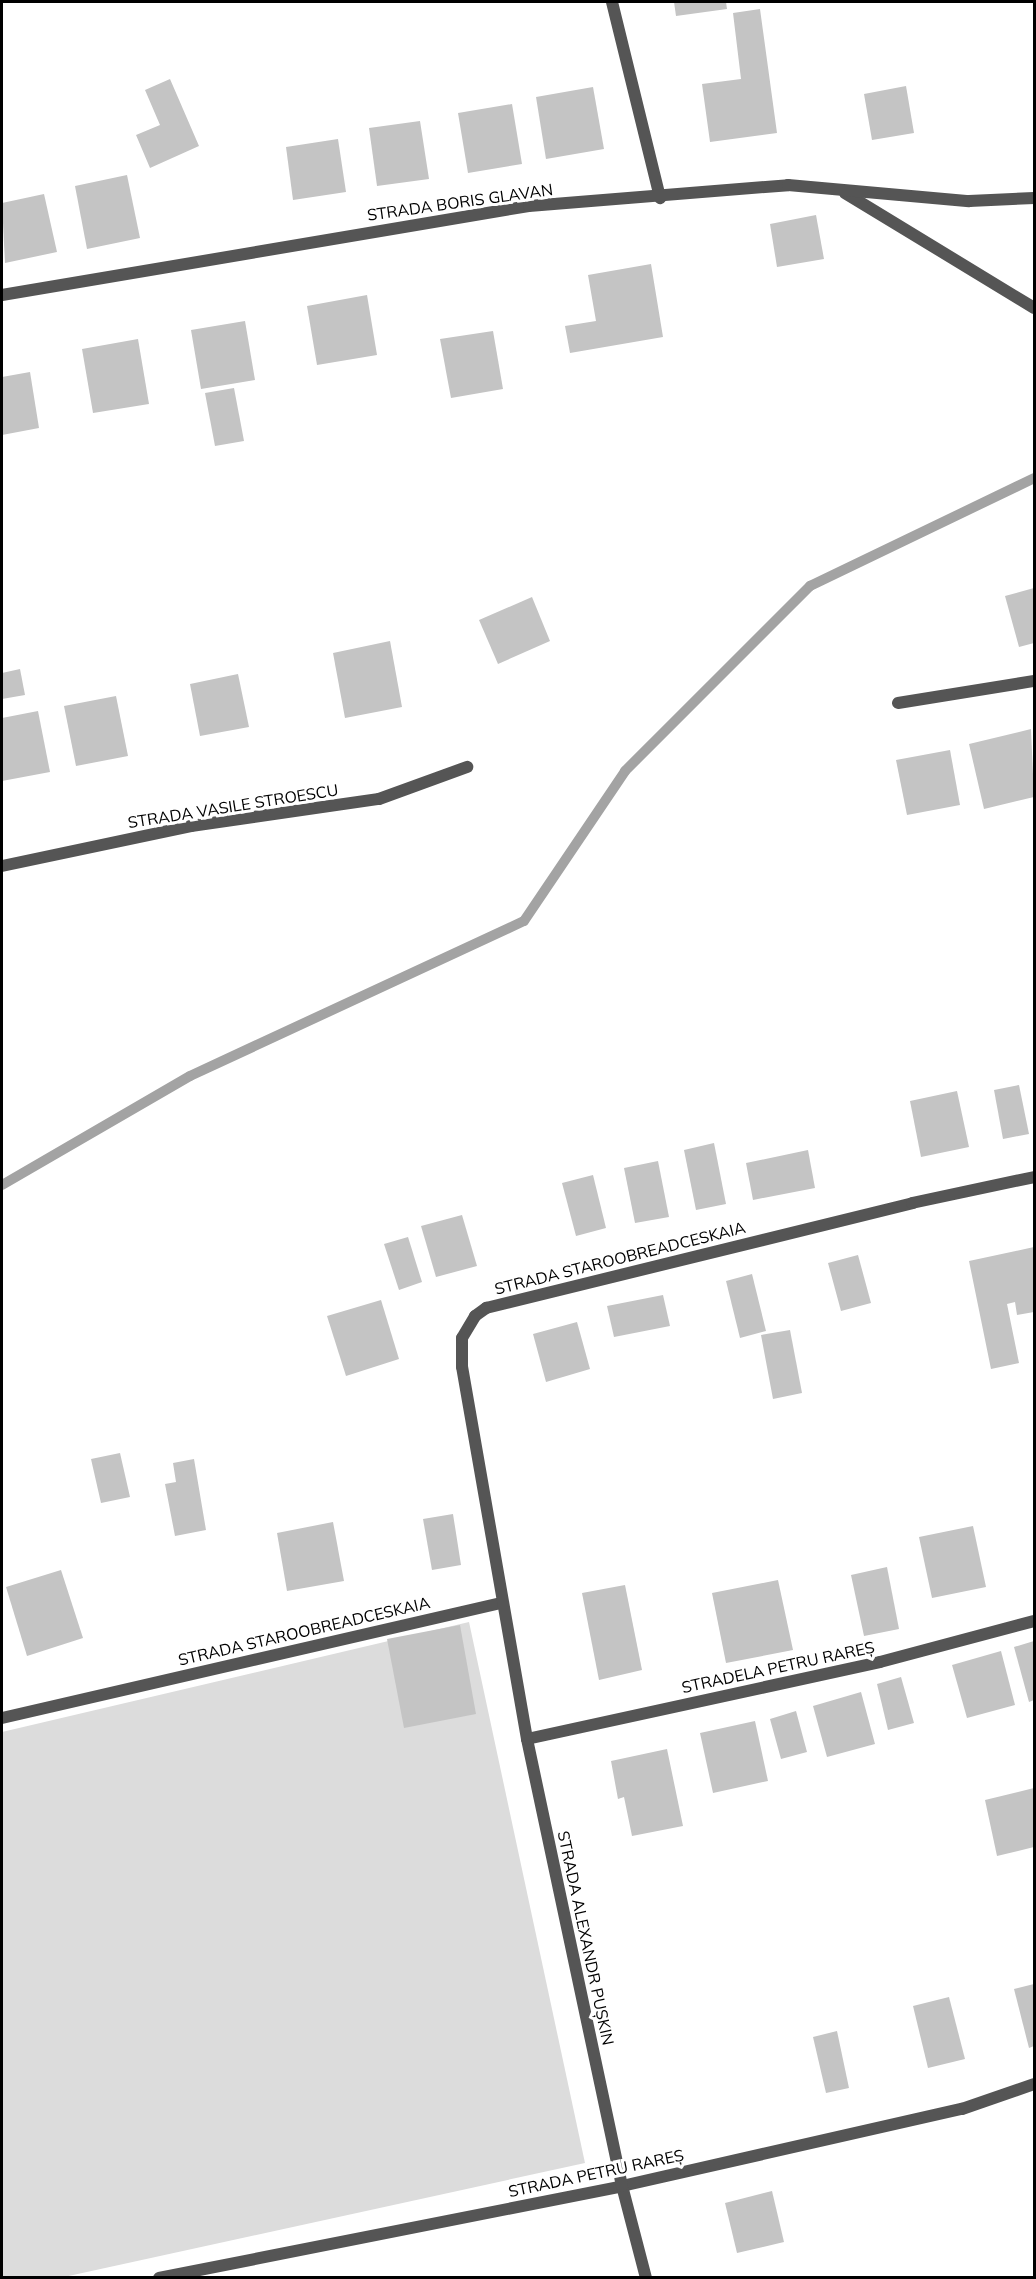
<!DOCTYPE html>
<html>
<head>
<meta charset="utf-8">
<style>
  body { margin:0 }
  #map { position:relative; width:1036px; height:2279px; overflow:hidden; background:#fff; font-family:Mulish,sans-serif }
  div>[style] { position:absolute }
  .green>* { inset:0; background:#dcdcdc }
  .stream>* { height:10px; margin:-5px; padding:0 5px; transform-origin:5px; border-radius:5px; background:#a3a3a3 }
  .building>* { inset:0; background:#c4c4c4 }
  .lane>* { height:12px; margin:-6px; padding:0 6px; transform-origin:6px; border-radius:6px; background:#555 }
  .street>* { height:12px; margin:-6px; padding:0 6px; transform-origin:6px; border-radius:6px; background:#555 }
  span { translate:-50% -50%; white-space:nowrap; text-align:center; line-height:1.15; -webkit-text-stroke:6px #fff; paint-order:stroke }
  .street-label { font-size:16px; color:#000 }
  .frame { position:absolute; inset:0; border:3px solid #000; pointer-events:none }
</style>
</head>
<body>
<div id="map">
  <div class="green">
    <i style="clip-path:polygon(469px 1622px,585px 2163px,64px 2277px,2px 2277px,2px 1732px)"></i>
  </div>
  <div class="stream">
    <i style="left:2px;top:1185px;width:217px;rotate:-30.1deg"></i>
    <i style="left:190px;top:1076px;width:368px;rotate:-24.9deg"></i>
    <i style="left:524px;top:921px;width:181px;rotate:-56deg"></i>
    <i style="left:625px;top:771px;width:262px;rotate:-45deg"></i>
    <i style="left:810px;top:586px;width:249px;rotate:-25.7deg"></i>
  </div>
  <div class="building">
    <i style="clip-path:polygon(674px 2px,726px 2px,727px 9px,676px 16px)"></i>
    <i style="clip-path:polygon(760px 9px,777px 133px,710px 142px,702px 84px,741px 79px,733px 13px)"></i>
    <i style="clip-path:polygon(170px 79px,199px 146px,150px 168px,136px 135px,160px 125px,145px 90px)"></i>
    <i style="clip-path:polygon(906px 86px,914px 133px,872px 140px,864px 94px)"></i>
    <i style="clip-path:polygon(593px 87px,604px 149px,546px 159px,536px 97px)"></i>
    <i style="clip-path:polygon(512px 104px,522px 164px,468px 173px,458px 113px)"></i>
    <i style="clip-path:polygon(420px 121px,429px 179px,377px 186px,369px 128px)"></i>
    <i style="clip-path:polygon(338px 139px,346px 192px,293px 200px,286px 147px)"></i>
    <i style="clip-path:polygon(127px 175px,140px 238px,87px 249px,75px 186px)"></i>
    <i style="clip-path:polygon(44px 194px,57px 252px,5px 263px,2px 203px)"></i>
    <i style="clip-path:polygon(816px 215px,824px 259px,777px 267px,770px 224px)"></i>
    <i style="clip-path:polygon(651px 264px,663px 337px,570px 353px,565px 326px,596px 321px,588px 275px)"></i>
    <i style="clip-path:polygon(367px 295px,377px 355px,317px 365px,307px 306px)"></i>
    <i style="clip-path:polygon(245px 321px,255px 380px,201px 389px,191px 330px)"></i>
    <i style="clip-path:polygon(493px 331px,503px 389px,451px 398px,440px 339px)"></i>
    <i style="clip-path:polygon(138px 339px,149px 404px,93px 413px,82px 349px)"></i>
    <i style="clip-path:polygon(30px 372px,39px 428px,2px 435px,2px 377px)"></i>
    <i style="clip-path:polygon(234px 388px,244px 441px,215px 446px,205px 393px)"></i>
    <i style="clip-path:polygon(1034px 588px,1034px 643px,1019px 647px,1005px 596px)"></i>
    <i style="clip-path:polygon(532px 597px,550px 641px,498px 664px,479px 620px)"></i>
    <i style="clip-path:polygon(390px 641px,402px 707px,345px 718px,333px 653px)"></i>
    <i style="clip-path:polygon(20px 669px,25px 695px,2px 699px,2px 673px)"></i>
    <i style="clip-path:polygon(238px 674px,249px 727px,200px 736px,190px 684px)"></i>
    <i style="clip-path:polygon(116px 696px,128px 756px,76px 766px,64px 706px)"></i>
    <i style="clip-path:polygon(38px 711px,50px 772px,2px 781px,2px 718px)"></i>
    <i style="clip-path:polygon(1031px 729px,1034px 797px,984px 809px,969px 744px)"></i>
    <i style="clip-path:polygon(950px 750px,960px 805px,907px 815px,896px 760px)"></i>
    <i style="clip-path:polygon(1019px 1085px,1029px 1134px,1003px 1139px,994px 1090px)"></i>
    <i style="clip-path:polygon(957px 1091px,969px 1147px,921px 1157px,910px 1101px)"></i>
    <i style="clip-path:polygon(714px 1143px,726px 1204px,696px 1210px,684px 1150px)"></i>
    <i style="clip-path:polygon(808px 1150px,815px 1188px,753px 1200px,746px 1163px)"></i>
    <i style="clip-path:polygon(658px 1161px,669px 1217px,635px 1223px,624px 1168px)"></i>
    <i style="clip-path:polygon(593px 1175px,606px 1228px,576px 1236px,562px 1183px)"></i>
    <i style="clip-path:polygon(462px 1215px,477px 1266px,436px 1277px,421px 1226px)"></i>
    <i style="clip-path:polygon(408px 1237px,422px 1282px,399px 1290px,384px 1244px)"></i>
    <i style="clip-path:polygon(1034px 1247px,1034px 1312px,1017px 1315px,1015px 1302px,1007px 1304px,1019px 1363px,991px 1369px,969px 1261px)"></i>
    <i style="clip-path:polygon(858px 1255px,871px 1303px,841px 1311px,828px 1263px)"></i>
    <i style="clip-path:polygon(752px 1274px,766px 1331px,740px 1338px,726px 1281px)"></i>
    <i style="clip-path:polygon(663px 1295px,670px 1326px,614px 1337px,607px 1306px)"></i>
    <i style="clip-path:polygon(381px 1300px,399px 1359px,346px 1376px,327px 1316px)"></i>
    <i style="clip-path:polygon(577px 1322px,590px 1369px,546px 1382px,533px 1334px)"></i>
    <i style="clip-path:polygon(790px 1330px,802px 1393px,773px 1399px,761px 1335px)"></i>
    <i style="clip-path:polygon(120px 1453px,130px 1497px,101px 1503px,91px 1459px)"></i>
    <i style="clip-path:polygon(194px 1459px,206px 1530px,175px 1536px,165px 1484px,176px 1482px,173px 1463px)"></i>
    <i style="clip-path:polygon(453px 1514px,461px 1565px,432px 1570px,423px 1519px)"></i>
    <i style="clip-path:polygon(333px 1522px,344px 1581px,287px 1591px,277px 1533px)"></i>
    <i style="clip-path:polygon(973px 1526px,986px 1587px,932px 1598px,919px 1537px)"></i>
    <i style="clip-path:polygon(887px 1567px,899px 1629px,864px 1636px,851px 1575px)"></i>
    <i style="clip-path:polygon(61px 1570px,83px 1638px,27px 1656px,6px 1587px)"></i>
    <i style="clip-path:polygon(778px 1580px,793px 1650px,726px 1663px,712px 1593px)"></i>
    <i style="clip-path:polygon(625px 1585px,642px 1670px,599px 1680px,582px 1593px)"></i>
    <i style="clip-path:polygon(460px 1625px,476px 1714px,404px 1728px,387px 1639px)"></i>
    <i style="clip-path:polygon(1034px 1641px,1034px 1700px,1029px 1702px,1014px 1647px)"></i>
    <i style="clip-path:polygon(1001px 1651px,1015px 1705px,967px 1718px,952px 1665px)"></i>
    <i style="clip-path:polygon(901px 1677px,914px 1723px,888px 1730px,877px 1684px)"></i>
    <i style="clip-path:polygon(861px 1692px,875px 1744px,827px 1757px,813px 1706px)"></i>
    <i style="clip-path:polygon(796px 1711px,807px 1752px,781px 1759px,770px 1719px)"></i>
    <i style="clip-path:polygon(755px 1721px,768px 1781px,713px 1793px,700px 1733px)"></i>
    <i style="clip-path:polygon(667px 1749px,683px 1826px,632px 1836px,624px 1797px,618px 1799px,611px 1761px)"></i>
    <i style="clip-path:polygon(1034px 1788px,1034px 1847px,997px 1856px,985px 1800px)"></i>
    <i style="clip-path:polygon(1034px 1984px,1034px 2046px,1029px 2048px,1014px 1989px)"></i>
    <i style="clip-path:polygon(949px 1997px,965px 2059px,928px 2068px,913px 2006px)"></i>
    <i style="clip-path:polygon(837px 2031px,849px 2088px,826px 2093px,813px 2037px)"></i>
    <i style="clip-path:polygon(772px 2191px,784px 2242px,737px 2253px,725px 2203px)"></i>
  </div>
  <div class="lane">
    <i style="left:527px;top:1739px;width:361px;rotate:-12.3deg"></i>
    <i style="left:880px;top:1662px;width:159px;rotate:-14.9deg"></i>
  </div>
  <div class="street">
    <i style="left:612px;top:2px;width:202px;rotate:76.2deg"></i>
    <i style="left:845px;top:193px;width:221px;rotate:31.3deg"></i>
    <i style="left:2px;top:295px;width:534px;rotate:-9.59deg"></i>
    <i style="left:529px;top:206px;width:260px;rotate:-4.6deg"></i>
    <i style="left:788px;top:185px;width:182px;rotate:5.1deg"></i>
    <i style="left:969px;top:201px;width:65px;rotate:-2.6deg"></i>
    <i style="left:898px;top:703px;width:138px;rotate:-9.2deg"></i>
    <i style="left:2px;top:866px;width:193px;rotate:-11.9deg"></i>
    <i style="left:191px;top:826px;width:190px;rotate:-8.2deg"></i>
    <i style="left:379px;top:799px;width:94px;rotate:-20deg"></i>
    <i style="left:2px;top:1718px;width:512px;rotate:-12.98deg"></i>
    <i style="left:159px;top:2278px;width:472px;rotate:-11.2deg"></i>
    <i style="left:622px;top:2186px;width:349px;rotate:-12.8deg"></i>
    <i style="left:962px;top:2109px;width:76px;rotate:-19.1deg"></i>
    <i style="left:646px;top:2278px;width:95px;rotate:-104.6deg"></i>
    <i style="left:622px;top:2186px;width:457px;rotate:-102deg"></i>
    <i style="left:527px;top:1739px;width:378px;rotate:-99.9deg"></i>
    <i style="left:462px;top:1367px;width:29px;rotate:-90deg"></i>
    <i style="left:462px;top:1338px;width:26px;rotate:-59deg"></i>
    <i style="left:475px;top:1316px;width:14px;rotate:-36deg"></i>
    <i style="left:486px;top:1308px;width:439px;rotate:-13.8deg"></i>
    <i style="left:912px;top:1203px;width:125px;rotate:-12deg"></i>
  </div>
  <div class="street-label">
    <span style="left:460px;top:202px;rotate:-8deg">STRADA BORIS GLAVAN</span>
    <span style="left:233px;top:806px;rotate:-9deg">STRADA VASILE STROESCU</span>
    <span style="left:620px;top:1258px;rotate:-14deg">STRADA STAROOBREADCESKAIA</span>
    <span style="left:304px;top:1631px;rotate:-13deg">STRADA STAROOBREADCESKAIA</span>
    <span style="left:778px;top:1667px;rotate:-12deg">STRADELA PETRU RAREȘ</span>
    <span style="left:586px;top:1938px;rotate:78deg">STRADA ALEXANDR PUȘKIN</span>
    <span style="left:596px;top:2173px;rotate:-12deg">STRADA PETRU RAREȘ</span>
  </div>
  <div class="frame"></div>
</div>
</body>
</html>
